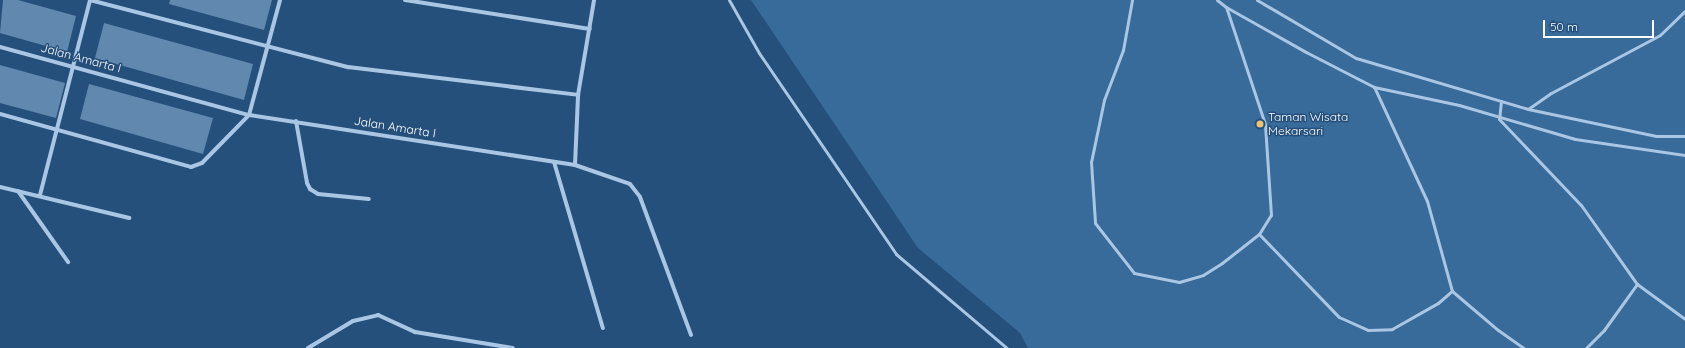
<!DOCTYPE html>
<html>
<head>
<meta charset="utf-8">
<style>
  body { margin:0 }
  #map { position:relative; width:1685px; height:348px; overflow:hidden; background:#25507c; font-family:Quicksand,sans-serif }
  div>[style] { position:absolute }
  .green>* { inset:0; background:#386a9a }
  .building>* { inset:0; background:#6188af }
  .lane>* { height:3px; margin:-1.5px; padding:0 1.5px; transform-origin:1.5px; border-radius:1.5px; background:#a9c7e5 }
  .street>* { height:4px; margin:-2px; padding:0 2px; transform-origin:2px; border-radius:2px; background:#a9c7e5 }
  .dots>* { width:11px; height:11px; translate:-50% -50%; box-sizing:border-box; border:2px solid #25507c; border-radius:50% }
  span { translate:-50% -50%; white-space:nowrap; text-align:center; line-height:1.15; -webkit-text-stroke:3px #25507c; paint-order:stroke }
  .street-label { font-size:12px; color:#fff }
  .poi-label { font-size:12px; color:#fff }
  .left { translate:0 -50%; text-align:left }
  .scale { position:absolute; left:1543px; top:20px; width:111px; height:18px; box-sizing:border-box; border:2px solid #fff; border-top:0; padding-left:5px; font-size:12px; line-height:14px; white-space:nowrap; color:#fff; -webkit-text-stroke:3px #25507c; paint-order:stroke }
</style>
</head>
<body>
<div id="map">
  <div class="green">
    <i style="clip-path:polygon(751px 0,1685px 0,1685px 348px,1028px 348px,1020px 333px,918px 248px)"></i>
  </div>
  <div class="building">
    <i style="clip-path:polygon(3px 0,18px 0,76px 16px,67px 52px,0 33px)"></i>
    <i style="clip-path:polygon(170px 0,272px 0,264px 30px,169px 4px)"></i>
    <i style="clip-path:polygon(104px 23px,253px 64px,244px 100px,95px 58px)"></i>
    <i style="clip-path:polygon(0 65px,65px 83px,56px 118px,0 103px)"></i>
    <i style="clip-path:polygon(89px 84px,213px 118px,203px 154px,80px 119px)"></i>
  </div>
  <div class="lane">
    <i style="left:729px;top:0;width:61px;rotate:60.5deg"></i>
    <i style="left:759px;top:53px;width:243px;rotate:55.7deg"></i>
    <i style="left:896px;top:254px;width:145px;rotate:40.3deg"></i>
    <i style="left:1132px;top:0;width:51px;rotate:100.2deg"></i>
    <i style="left:1123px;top:50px;width:53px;rotate:110.8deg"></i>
    <i style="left:1104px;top:100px;width:63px;rotate:101.8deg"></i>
    <i style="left:1091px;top:162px;width:61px;rotate:86.2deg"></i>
    <i style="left:1095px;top:223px;width:63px;rotate:52deg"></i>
    <i style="left:1134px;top:273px;width:46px;rotate:11.3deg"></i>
    <i style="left:1179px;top:282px;width:25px;rotate:-16deg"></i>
    <i style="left:1203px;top:275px;width:22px;rotate:-32deg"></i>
    <i style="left:1222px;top:263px;width:47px;rotate:-38.1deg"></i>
    <i style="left:1259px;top:234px;width:22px;rotate:-58deg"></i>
    <i style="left:1271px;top:215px;width:91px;rotate:-93.8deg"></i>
    <i style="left:1265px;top:124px;width:123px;rotate:-108.4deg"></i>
    <i style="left:1217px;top:0;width:11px;rotate:38deg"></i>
    <i style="left:1226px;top:7px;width:92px;rotate:29.4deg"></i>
    <i style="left:1306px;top:52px;width:76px;rotate:27.2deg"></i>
    <i style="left:1374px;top:87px;width:87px;rotate:12deg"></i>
    <i style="left:1459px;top:105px;width:121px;rotate:16.3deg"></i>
    <i style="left:1575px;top:139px;width:111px;rotate:8.3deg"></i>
    <i style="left:1257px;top:0;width:115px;rotate:30.4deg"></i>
    <i style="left:1356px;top:58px;width:179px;rotate:16.5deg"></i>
    <i style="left:1528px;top:109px;width:131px;rotate:11.9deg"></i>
    <i style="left:1656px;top:136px;width:29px"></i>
    <i style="left:1501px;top:101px;width:18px;rotate:96deg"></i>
    <i style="left:1499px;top:119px;width:119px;rotate:46.4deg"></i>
    <i style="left:1581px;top:205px;width:97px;rotate:54.7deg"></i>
    <i style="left:1528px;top:109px;width:28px;rotate:-35deg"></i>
    <i style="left:1551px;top:93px;width:123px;rotate:-28deg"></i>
    <i style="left:1660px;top:35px;width:35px;rotate:-44deg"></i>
    <i style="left:1259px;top:234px;width:115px;rotate:46.1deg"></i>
    <i style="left:1339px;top:317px;width:32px;rotate:24deg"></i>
    <i style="left:1368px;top:330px;width:24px;rotate:-2deg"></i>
    <i style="left:1392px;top:329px;width:53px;rotate:-29.5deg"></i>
    <i style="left:1438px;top:303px;width:18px;rotate:-41deg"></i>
    <i style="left:1452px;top:291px;width:93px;rotate:-105.5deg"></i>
    <i style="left:1427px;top:201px;width:126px;rotate:-114.9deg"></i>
    <i style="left:1452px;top:291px;width:60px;rotate:40.3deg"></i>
    <i style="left:1498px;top:330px;width:32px;rotate:35deg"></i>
    <i style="left:1586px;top:348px;width:25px;rotate:-45deg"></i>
    <i style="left:1604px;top:330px;width:57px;rotate:-54.3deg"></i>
    <i style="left:1637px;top:284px;width:59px;rotate:36.1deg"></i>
  </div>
  <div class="street">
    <i style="left:90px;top:0;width:267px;rotate:14.6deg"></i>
    <i style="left:348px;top:67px;width:232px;rotate:6.9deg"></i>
    <i style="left:405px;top:0;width:187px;rotate:8.9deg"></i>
    <i style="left:0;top:47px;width:258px;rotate:15.3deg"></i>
    <i style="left:249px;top:115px;width:330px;rotate:8.7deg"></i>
    <i style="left:575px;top:165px;width:58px;rotate:19.1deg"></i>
    <i style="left:630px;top:184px;width:16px;rotate:52deg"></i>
    <i style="left:640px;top:197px;width:147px;rotate:69.7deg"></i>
    <i style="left:0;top:114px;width:198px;rotate:15.5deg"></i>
    <i style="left:191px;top:167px;width:12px;rotate:-20deg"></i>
    <i style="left:202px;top:163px;width:67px;rotate:-45.6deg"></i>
    <i style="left:249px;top:115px;width:119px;rotate:-74.9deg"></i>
    <i style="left:296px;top:121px;width:63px;rotate:79.9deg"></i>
    <i style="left:307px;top:183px;width:7px;rotate:63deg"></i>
    <i style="left:310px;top:189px;width:9px;rotate:32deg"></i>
    <i style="left:318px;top:194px;width:51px;rotate:5.6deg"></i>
    <i style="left:554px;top:162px;width:173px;rotate:73.6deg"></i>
    <i style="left:575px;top:165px;width:70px;rotate:-87.5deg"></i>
    <i style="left:578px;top:95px;width:96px;rotate:-80.4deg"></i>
    <i style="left:0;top:187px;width:133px;rotate:13.5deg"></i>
    <i style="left:18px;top:191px;width:87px;rotate:54.8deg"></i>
    <i style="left:40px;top:195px;width:201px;rotate:-75.6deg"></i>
    <i style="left:308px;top:348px;width:52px;rotate:-31deg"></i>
    <i style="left:353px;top:321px;width:26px;rotate:-13deg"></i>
    <i style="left:378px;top:315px;width:41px;rotate:24.7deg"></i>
    <i style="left:415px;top:332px;width:99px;rotate:9.3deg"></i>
  </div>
  <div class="dots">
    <i style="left:1260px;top:124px;background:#eec36e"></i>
  </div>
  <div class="street-label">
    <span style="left:81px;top:58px;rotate:15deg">Jalan Amarta I</span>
    <span style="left:395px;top:127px;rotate:9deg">Jalan Amarta I</span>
  </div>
  <div class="poi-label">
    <span class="left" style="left:1268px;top:124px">Taman Wisata<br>Mekarsari</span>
  </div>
  <div class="scale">50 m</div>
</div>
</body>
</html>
